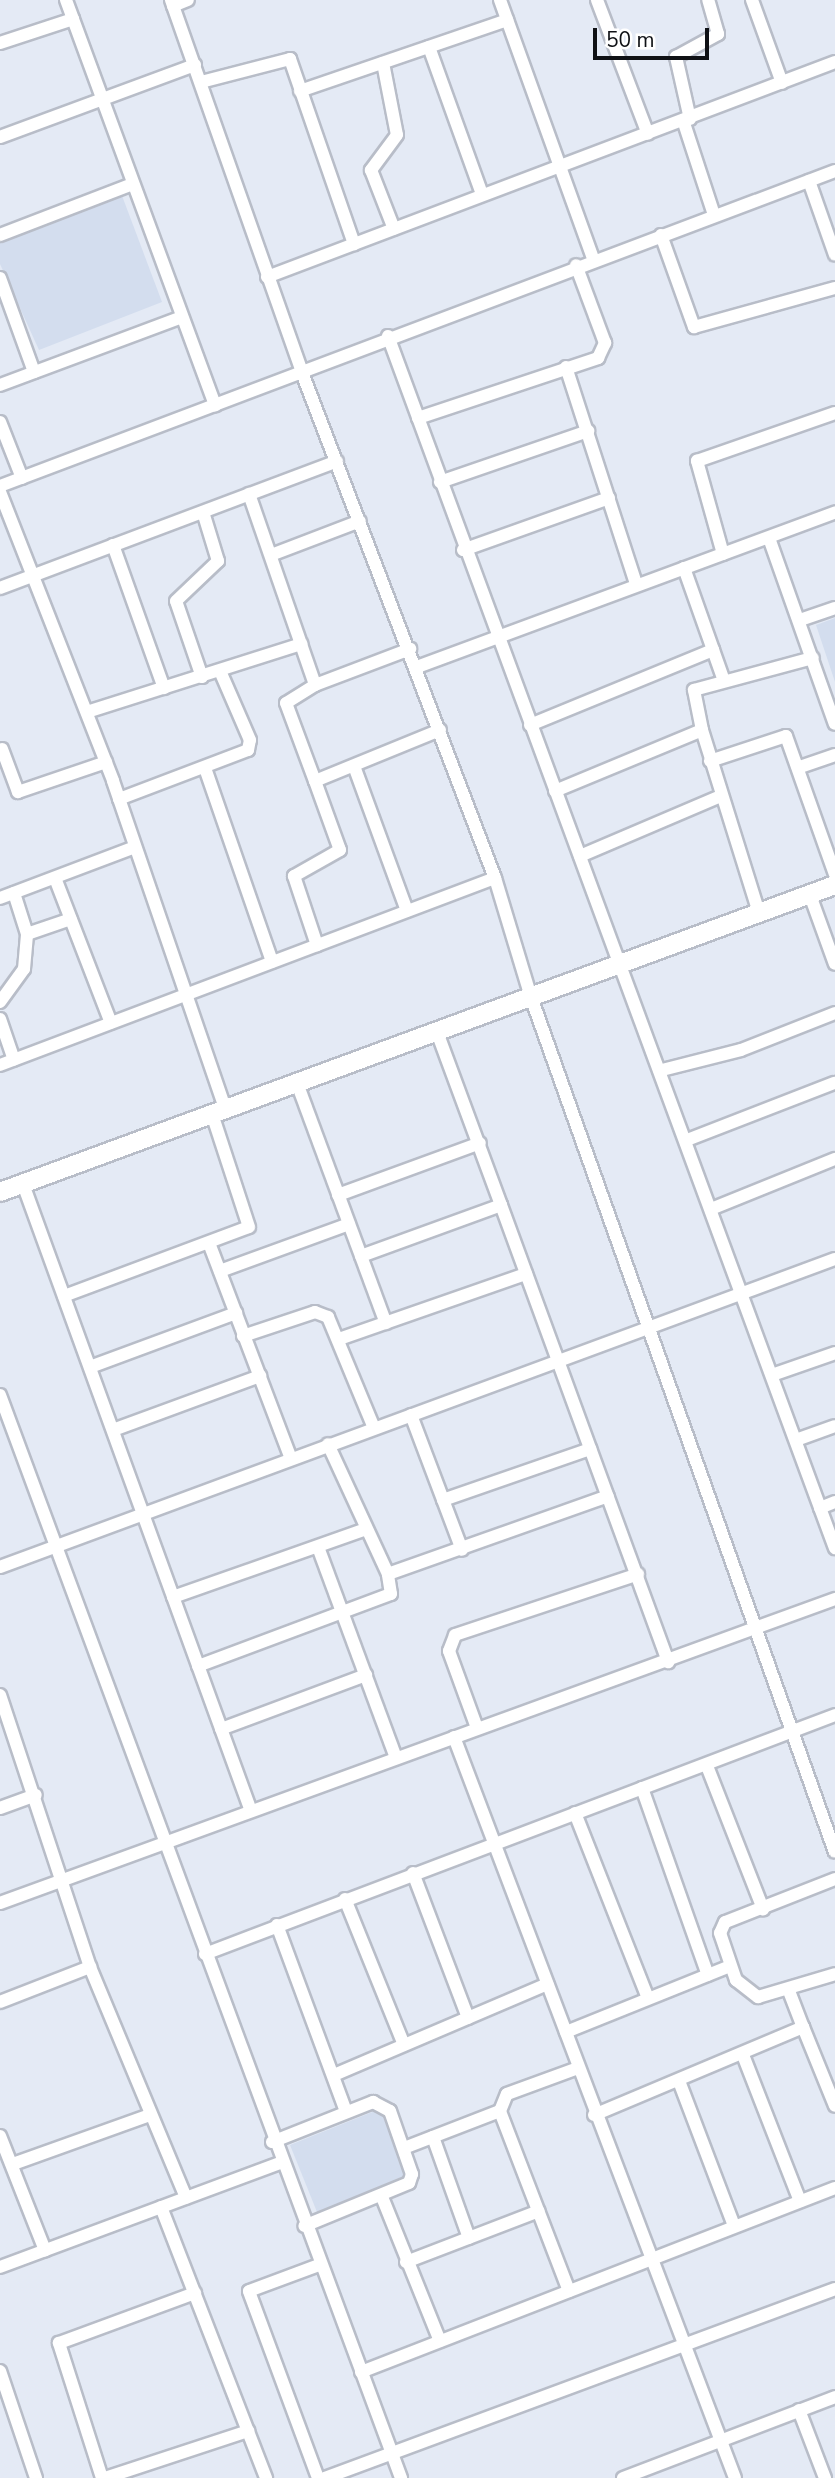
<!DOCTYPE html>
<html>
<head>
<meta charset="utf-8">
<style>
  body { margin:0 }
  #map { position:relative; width:835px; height:2478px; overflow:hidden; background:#e4eaf5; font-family:"Nunito Sans",sans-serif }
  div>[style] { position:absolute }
  .built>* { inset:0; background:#d3ddee }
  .roads { filter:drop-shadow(2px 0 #b8bdc8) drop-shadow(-2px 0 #b8bdc8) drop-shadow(0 2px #b8bdc8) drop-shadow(0 -2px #b8bdc8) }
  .street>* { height:12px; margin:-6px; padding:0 6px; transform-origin:6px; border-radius:6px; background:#fff }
  .secondary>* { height:18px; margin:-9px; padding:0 9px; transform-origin:9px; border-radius:9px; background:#fff }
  span { translate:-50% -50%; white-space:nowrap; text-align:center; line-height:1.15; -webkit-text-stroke:6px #fff; paint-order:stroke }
  .scale { position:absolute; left:593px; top:28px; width:116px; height:32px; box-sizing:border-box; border:4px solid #0f1115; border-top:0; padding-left:9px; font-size:21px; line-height:24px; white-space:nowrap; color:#0f1115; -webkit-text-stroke:5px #fff; paint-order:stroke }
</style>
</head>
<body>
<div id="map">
  <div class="built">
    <i style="clip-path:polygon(121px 193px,162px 302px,39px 350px,0 264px,0 238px)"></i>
    <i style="clip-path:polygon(835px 618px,835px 682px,816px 625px)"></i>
    <i style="clip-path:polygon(380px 2109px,407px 2177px,317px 2212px,290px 2145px)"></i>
  </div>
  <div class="roads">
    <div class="street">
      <i style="left:66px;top:0;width:432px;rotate:69.8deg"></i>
      <i style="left:171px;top:0;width:392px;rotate:70.6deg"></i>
      <i style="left:301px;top:370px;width:544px;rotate:69.1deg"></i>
      <i style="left:495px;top:878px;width:124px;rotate:73.2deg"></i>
      <i style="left:531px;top:997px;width:907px;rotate:70.43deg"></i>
      <i style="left:500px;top:0;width:275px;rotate:70.2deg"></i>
      <i style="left:597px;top:0;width:143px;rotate:69.2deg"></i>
      <i style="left:752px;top:0;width:88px;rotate:70.1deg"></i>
      <i style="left:173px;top:6px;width:16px;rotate:-22deg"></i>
      <i style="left:0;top:43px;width:77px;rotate:-18.2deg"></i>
      <i style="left:429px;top:47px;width:156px;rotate:70.2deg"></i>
      <i style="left:383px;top:63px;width:73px;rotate:79deg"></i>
      <i style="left:397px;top:135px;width:44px;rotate:126.6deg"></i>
      <i style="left:371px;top:170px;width:63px;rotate:68.7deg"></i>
      <i style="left:201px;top:82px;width:92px;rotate:-14.5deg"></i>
      <i style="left:290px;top:59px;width:196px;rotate:70.9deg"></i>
      <i style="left:300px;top:91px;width:219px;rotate:-18.9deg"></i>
      <i style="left:690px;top:119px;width:64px;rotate:-102.7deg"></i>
      <i style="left:676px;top:57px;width:48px;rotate:-28.7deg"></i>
      <i style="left:718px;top:34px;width:35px;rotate:-106deg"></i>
      <i style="left:683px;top:120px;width:100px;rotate:71.9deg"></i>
      <i style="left:0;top:137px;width:208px;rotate:-20.3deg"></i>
      <i style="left:809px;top:181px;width:78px;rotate:70.6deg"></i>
      <i style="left:0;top:235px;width:142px;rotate:-21deg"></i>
      <i style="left:661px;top:235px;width:98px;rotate:70.3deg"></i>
      <i style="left:694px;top:327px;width:146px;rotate:-15.5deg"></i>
      <i style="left:267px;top:277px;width:607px;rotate:-20.73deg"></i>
      <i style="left:0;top:278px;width:100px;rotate:70.1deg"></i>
      <i style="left:388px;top:336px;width:1292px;rotate:69.76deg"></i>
      <i style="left:566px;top:367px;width:228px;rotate:72.1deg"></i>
      <i style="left:0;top:385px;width:194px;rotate:-20.5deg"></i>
      <i style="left:418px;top:418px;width:190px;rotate:-18.4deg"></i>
      <i style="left:598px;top:358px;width:17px;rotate:-65deg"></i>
      <i style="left:605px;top:343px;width:83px;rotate:-110.4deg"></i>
      <i style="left:0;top:422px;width:60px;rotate:68.6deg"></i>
      <i style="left:440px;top:482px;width:157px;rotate:-19deg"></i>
      <i style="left:0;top:486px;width:892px;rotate:-20.67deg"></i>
      <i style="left:0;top:492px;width:310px;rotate:68.6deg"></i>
      <i style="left:113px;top:781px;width:347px;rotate:71.1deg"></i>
      <i style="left:249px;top:494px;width:202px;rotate:70.9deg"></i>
      <i style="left:315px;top:685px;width:102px;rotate:-20.8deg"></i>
      <i style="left:769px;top:538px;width:197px;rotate:70.5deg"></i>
      <i style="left:113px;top:545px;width:152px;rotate:70.4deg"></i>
      <i style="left:463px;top:550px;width:155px;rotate:-19.6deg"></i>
      <i style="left:723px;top:554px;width:97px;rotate:-105.6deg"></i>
      <i style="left:697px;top:461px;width:146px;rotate:-19.2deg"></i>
      <i style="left:271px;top:555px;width:95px;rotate:-20.9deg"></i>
      <i style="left:684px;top:568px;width:120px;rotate:70.5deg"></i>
      <i style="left:0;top:588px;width:360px;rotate:-20.6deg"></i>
      <i style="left:800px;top:620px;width:37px;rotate:-19deg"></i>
      <i style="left:417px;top:667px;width:446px;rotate:-20.3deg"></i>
      <i style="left:202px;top:677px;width:80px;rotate:-108.9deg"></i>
      <i style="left:176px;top:601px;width:58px;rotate:-43.6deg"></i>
      <i style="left:218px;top:561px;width:51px;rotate:-107deg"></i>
      <i style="left:315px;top:685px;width:34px;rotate:148deg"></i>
      <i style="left:286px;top:703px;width:83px;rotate:69.6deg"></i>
      <i style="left:315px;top:781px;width:135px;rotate:-22.2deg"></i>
      <i style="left:87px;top:712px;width:225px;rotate:-17.6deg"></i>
      <i style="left:530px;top:725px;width:198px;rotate:-22.3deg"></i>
      <i style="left:702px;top:730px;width:192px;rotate:72.7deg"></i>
      <i style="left:2px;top:749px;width:46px;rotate:69.6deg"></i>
      <i style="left:18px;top:792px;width:93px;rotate:-18.8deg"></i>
      <i style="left:710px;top:761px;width:80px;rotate:-18.2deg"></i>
      <i style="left:786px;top:736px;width:146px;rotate:70.5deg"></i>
      <i style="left:354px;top:766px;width:154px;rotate:69.9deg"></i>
      <i style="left:800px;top:767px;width:37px;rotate:-19deg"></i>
      <i style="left:205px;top:768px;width:205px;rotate:70.9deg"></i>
      <i style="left:315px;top:781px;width:73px;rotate:70.1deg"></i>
      <i style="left:340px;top:850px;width:53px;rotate:150.5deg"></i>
      <i style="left:294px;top:876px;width:73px;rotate:71.6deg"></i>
      <i style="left:555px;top:791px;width:159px;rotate:-22.5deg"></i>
      <i style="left:702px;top:730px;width:41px;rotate:-101.3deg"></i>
      <i style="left:694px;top:690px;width:123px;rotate:-15.1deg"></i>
      <i style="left:119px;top:799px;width:138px;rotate:-20.8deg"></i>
      <i style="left:248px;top:750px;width:10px;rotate:-79deg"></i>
      <i style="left:250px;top:740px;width:75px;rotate:-113.5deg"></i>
      <i style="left:580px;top:856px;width:153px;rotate:-23.1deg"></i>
      <i style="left:55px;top:878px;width:155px;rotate:68.9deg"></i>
      <i style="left:14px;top:893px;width:43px;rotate:72.4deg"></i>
      <i style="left:27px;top:934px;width:46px;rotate:-18.8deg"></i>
      <i style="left:810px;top:895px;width:73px;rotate:70.1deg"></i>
      <i style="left:0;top:898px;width:144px;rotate:-20.7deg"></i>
      <i style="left:0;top:1002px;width:41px;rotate:-54deg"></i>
      <i style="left:24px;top:969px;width:35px;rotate:-85deg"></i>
      <i style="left:0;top:1019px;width:43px;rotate:71.1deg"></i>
      <i style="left:0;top:1065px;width:529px;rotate:-20.7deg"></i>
      <i style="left:662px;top:1070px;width:81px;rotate:-14.2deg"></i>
      <i style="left:741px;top:1050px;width:101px;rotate:-21.5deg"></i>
      <i style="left:297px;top:1083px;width:256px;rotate:69.7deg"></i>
      <i style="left:687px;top:1140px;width:158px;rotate:-21.2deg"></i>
      <i style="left:23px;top:1184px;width:667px;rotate:70.02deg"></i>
      <i style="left:338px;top:1195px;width:151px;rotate:-20.1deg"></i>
      <i style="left:501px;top:1205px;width:487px;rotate:69.9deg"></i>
      <i style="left:711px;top:1209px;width:134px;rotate:-22deg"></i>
      <i style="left:209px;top:1243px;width:231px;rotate:69.2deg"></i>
      <i style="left:361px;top:1256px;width:149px;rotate:-20deg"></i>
      <i style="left:501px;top:1205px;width:184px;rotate:-110.3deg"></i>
      <i style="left:220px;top:1271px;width:137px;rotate:-20deg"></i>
      <i style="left:64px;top:1296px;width:197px;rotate:-20.5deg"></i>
      <i style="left:249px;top:1227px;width:119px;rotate:-108.1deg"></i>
      <i style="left:243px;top:1336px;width:76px;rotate:-18.4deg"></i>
      <i style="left:315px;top:1312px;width:14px;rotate:21deg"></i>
      <i style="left:328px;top:1317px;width:120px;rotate:67.5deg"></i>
      <i style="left:339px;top:1339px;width:198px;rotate:-19.2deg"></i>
      <i style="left:90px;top:1367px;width:156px;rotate:-20.3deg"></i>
      <i style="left:772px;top:1375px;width:67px;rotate:-19.2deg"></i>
      <i style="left:0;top:1395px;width:1155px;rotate:69.68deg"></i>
      <i style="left:411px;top:1415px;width:144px;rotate:69.3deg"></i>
      <i style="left:113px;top:1430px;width:157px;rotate:-20.2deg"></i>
      <i style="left:796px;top:1440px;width:41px;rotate:-19.7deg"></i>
      <i style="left:443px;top:1500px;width:156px;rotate:-19.1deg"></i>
      <i style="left:820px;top:1508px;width:16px;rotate:-22deg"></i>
      <i style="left:318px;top:1547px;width:225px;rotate:69.7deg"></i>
      <i style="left:0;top:1567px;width:890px;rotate:-20.25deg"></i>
      <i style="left:388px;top:1574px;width:233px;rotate:-19.5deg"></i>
      <i style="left:173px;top:1597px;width:201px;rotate:-19.4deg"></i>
      <i style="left:198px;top:1666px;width:206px;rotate:-20.5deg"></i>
      <i style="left:391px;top:1594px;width:20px;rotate:-99deg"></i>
      <i style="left:388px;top:1574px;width:143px;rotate:-114.8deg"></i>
      <i style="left:0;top:1695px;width:287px;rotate:71.7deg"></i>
      <i style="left:90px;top:1967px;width:250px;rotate:67.4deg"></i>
      <i style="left:477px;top:1728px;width:82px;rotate:-110deg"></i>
      <i style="left:449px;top:1651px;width:17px;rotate:-69deg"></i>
      <i style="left:455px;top:1635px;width:193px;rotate:-18.4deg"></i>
      <i style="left:221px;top:1729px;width:155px;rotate:-20.4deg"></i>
      <i style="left:454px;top:1737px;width:792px;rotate:69.23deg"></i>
      <i style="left:707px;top:1766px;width:154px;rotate:68.6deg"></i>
      <i style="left:642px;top:1788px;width:198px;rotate:70.6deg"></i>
      <i style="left:0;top:1808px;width:38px;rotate:-20deg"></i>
      <i style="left:575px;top:1813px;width:199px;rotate:68.5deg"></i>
      <i style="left:413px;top:1873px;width:155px;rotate:69.2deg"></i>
      <i style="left:835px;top:1879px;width:118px;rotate:158.6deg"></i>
      <i style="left:725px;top:1922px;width:12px;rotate:114deg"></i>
      <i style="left:720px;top:1933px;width:50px;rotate:71.2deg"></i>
      <i style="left:736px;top:1980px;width:28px;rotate:38deg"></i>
      <i style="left:758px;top:1997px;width:80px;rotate:-16.6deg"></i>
      <i style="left:345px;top:1899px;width:157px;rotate:68deg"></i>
      <i style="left:0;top:1903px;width:889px;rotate:-20.01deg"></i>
      <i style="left:277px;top:1925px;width:199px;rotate:69.7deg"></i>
      <i style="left:205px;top:1954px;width:674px;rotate:-20.77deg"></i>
      <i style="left:789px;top:1991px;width:39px;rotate:69deg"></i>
      <i style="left:0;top:2002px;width:97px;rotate:-21.3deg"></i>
      <i style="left:566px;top:2032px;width:177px;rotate:-21.9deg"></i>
      <i style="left:743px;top:2055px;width:157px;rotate:68.7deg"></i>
      <i style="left:334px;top:2075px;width:232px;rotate:-23.1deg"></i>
      <i style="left:679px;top:2081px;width:155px;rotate:69.2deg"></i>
      <i style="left:594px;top:2115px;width:227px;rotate:-22.8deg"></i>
      <i style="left:803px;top:2027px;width:85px;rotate:67.9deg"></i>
      <i style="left:0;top:2136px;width:123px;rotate:68.5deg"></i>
      <i style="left:433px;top:2137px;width:107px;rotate:70.4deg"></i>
      <i style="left:272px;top:2142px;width:109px;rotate:-21.6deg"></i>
      <i style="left:373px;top:2102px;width:19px;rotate:28deg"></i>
      <i style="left:390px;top:2111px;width:67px;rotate:70.8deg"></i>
      <i style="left:412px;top:2174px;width:9px;rotate:108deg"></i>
      <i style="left:409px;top:2183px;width:113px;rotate:157.7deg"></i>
      <i style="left:404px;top:2148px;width:103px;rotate:-21.1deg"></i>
      <i style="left:13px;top:2164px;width:145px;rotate:-19.7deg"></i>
      <i style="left:382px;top:2197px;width:155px;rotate:68.1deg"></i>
      <i style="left:161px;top:2207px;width:291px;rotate:68.8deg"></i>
      <i style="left:406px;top:2262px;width:142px;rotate:-21deg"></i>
      <i style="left:0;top:2267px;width:299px;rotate:-20.4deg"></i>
      <i style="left:569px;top:2291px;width:193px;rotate:-111deg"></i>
      <i style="left:500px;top:2111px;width:18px;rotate:-68deg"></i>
      <i style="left:507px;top:2094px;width:76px;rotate:-20.1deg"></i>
      <i style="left:0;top:2371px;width:113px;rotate:71.4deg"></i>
      <i style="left:361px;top:2372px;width:508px;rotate:-21.22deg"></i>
      <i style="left:799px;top:2410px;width:73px;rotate:69.1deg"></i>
      <i style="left:102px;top:2478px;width:142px;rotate:-107.7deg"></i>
      <i style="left:59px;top:2343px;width:145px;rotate:-20.2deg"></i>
      <i style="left:105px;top:2478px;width:151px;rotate:-18.2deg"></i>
      <i style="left:318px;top:2478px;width:199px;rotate:-110.3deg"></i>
      <i style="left:249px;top:2291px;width:75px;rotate:-20.4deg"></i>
      <i style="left:325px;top:2478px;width:544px;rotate:-20.33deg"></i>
      <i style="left:623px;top:2478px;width:227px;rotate:-20.9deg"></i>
    </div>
    <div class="secondary">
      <i style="left:0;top:1192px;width:890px;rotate:-20.19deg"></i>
    </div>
  </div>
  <div class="scale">50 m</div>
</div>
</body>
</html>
